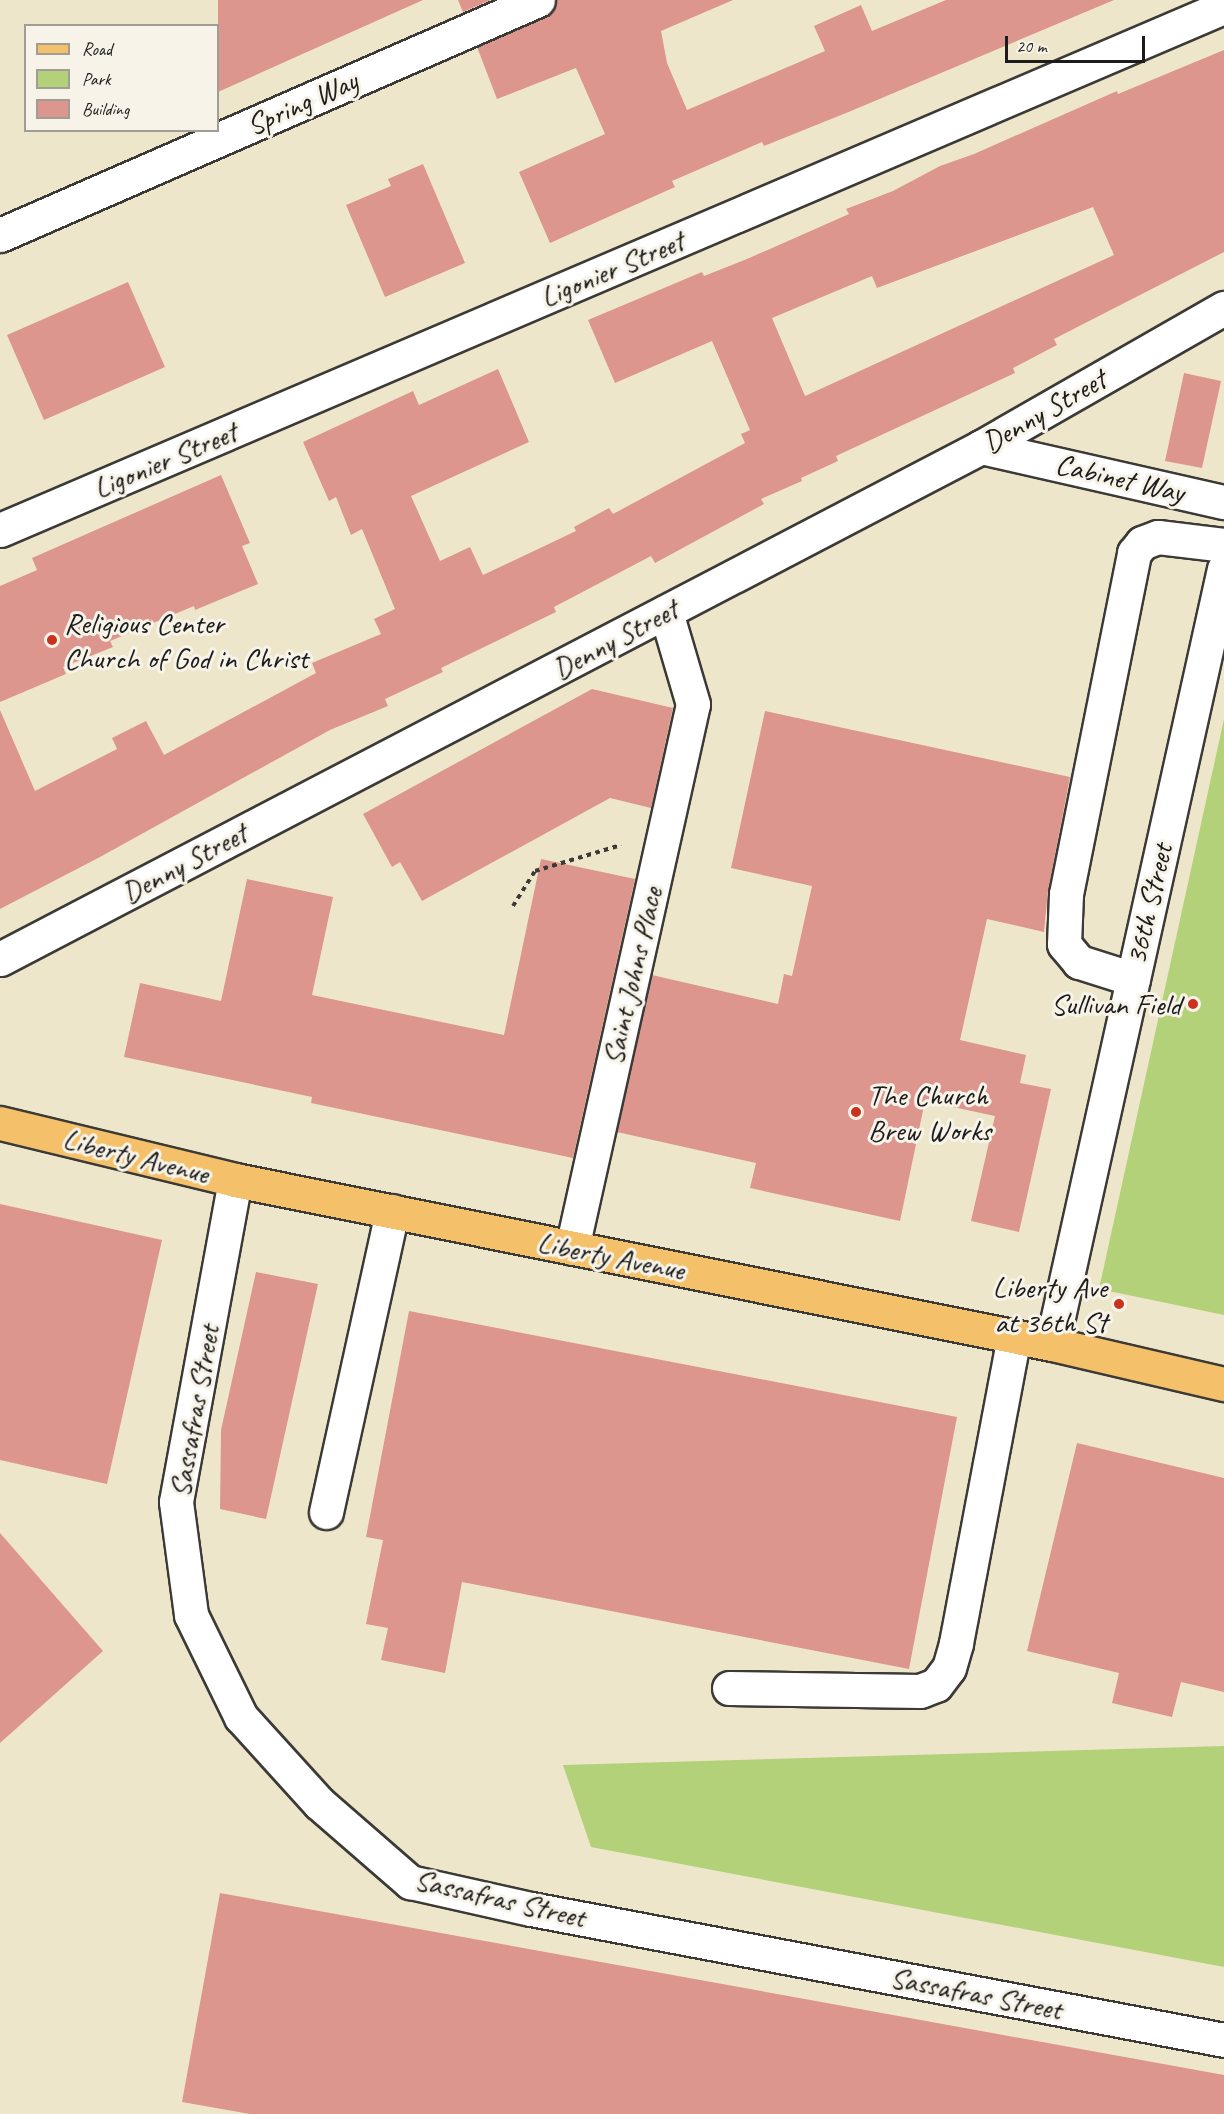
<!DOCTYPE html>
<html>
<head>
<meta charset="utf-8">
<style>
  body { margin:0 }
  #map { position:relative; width:1224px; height:2114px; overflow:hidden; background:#eee6ca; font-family:Caveat,sans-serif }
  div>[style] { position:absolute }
  .green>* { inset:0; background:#b3d178 }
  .building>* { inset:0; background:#dc968e }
  .path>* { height:4px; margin-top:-2px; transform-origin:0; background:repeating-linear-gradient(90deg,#3c3a36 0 4.5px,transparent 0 9px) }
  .roads { filter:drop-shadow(2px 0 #3c3a36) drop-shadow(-2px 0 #3c3a36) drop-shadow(0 2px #3c3a36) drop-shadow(0 -2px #3c3a36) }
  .minor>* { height:33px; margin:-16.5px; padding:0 16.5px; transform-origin:16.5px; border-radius:16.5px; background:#fff }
  .major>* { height:33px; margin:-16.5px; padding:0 16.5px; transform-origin:16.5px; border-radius:16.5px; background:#f4c16a }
  .dots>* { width:16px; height:16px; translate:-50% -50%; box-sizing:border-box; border:3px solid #f7f3e8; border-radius:50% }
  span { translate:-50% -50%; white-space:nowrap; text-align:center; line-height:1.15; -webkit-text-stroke:6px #f7f3e8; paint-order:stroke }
  .street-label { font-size:30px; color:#1c1c1c }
  .poi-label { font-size:30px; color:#1c1c1c }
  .left { translate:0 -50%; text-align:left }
  .right { translate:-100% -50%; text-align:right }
  .legend { position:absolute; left:24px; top:24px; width:195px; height:108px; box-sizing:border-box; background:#f7f3e8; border:2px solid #9f9d96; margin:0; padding:8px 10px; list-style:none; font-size:18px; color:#1c1c1c }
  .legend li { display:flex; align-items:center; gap:12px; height:30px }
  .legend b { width:30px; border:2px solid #9f9d96 }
  .scale { position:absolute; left:1005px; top:36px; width:140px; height:27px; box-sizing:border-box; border:3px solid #1c1c1c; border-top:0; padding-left:8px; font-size:18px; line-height:21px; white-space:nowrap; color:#1c1c1c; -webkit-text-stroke:4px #f7f3e8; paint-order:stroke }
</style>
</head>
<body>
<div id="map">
  <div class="green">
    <i style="clip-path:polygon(1224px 719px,1224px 1315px,1099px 1289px)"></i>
    <i style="clip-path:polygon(1224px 1746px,1224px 1967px,591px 1847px,563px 1765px)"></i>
  </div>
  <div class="building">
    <i style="clip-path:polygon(218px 0,423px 0,218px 92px)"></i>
    <i style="clip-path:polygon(458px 0,491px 0,463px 12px)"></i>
    <i style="clip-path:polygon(556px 0,733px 0,661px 31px,667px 63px,687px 110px,825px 51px,814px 26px,861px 5px,872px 31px,946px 0,1114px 0,851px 111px,764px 146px,762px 142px,672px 181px,675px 187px,550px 243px,519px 172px,605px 134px,576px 68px,497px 99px,477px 47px,546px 17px,553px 11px)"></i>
    <i style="clip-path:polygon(evenodd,1224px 50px,1224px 252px,1054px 339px,1057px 345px,1013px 368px,1015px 373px,836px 456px,838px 461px,801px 478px,802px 481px,761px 499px,764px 504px,655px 563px,651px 556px,554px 607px,556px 612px,441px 668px,443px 672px,385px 699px,388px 706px,330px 730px,100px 857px,0 909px,0 710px,35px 791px,117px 749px,112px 738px,146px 721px,164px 755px,316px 673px,312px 663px,381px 634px,374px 619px,395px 609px,362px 529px,351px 535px,336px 497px,329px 501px,303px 442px,413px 391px,419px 405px,498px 369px,529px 442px,411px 496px,440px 561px,470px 547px,483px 575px,576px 531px,574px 527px,609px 508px,613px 514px,745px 443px,741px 434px,750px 430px,712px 341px,615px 383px,588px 320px,702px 272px,704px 276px,747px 259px,849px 214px,846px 209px,893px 191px,940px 166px,974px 154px,1117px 91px,1118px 94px,1224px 50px,1093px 207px,1114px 255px,805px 396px,772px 318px,872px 276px,877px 288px,1093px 207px)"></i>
    <i style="clip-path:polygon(423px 164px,465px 263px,385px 297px,346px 205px,391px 186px,388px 179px)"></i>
    <i style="clip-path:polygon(128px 282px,165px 367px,44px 420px,7px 335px)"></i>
    <i style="clip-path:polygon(1184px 373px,1221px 381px,1202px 468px,1165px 461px)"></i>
    <i style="clip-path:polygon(221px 475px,250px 543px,242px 546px,258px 584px,195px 610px,194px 606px,110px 641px,113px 647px,63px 667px,66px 674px,0 702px,0 586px,37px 570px,32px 558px)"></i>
    <i style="clip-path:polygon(592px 689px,673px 708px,651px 808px,610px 798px,422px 901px,400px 862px,392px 867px,363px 814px)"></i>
    <i style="clip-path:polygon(765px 711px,1070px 777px,1048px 891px,1044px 932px,987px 919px,960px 1040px,1026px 1055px,1020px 1083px,1051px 1089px,1019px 1232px,971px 1221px,995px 1116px,925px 1101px,900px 1221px,750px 1188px,756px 1163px,617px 1132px,652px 975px,778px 1004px,784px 974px,792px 976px,812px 886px,731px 868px)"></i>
    <i style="clip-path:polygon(541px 859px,635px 879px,573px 1158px,311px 1103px,312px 1097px,124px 1057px,140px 983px,221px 1001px,247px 879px,333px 897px,312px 995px,504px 1035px)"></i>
    <i style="clip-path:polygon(0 1204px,162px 1240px,107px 1484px,0 1460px)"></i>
    <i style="clip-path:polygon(256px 1272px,318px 1284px,266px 1519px,220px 1509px,221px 1430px)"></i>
    <i style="clip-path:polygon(409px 1311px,957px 1417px,909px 1669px,462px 1582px,445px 1673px,381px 1660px,388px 1628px,366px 1624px,383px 1540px,366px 1537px)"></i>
    <i style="clip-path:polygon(1077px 1443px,1224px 1478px,1224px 1692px,1181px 1682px,1172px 1717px,1112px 1703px,1119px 1673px,1027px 1651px)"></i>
    <i style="clip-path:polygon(0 1533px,103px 1651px,0 1743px)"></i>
    <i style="clip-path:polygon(220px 1893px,1224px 2075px,1224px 2114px,250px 2114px,182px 2102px)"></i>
  </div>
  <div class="path">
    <i style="left:513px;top:906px;width:41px;rotate:-57.8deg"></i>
    <i style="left:535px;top:871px;width:90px;rotate:-16.8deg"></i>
  </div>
  <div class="roads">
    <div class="minor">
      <i style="left:0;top:235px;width:587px;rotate:-23.6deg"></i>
      <i style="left:981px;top:447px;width:249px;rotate:12.8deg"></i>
      <i style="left:0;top:530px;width:1331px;rotate:-23.14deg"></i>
      <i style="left:0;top:959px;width:1107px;rotate:-27.56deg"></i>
      <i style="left:981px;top:447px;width:280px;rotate:-29.8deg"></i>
      <i style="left:1133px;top:979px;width:57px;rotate:-162.5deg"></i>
      <i style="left:1079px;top:962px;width:23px;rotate:-130deg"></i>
      <i style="left:1064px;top:944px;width:50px;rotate:-87.7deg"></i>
      <i style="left:1066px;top:894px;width:348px;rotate:-78.7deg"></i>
      <i style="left:1134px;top:553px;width:13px;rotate:-51deg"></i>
      <i style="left:1142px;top:543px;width:17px;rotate:-21deg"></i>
      <i style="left:1158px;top:537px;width:66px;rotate:6.9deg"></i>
      <i style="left:235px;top:1180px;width:327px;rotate:100.4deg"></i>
      <i style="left:176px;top:1502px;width:114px;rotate:82.4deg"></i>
      <i style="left:191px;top:1615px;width:114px;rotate:63.9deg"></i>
      <i style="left:241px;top:1717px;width:116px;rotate:47.8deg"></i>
      <i style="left:319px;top:1803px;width:121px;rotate:41deg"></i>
      <i style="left:410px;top:1882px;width:124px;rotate:12.6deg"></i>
      <i style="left:531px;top:1909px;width:705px;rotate:10.7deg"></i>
      <i style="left:572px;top:1248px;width:557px;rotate:-77.46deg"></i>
      <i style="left:693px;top:704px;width:96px;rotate:-106.4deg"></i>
      <i style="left:1052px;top:1344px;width:794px;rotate:-77.49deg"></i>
      <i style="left:326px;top:1512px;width:308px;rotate:-77.6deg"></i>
      <i style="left:729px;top:1688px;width:191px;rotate:0.9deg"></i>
      <i style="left:920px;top:1691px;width:17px;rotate:-21deg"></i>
      <i style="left:936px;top:1685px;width:21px;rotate:-53deg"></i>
      <i style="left:949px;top:1668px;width:26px;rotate:-74deg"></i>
      <i style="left:956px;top:1643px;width:311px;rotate:-79.3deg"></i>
    </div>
    <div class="major">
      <i style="left:0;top:1123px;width:242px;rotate:13.6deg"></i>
      <i style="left:235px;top:1180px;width:833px;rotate:11.35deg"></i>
      <i style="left:1052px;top:1344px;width:177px;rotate:13.1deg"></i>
    </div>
  </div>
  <div class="dots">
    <i style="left:52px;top:640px;background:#c8321e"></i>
    <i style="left:1193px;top:1004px;background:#c8321e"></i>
    <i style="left:856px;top:1112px;background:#c8321e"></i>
    <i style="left:1119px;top:1304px;background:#c8321e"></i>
  </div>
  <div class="street-label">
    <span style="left:302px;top:103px;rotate:-24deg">Spring Way</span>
    <span style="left:612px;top:269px;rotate:-23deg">Ligonier Street</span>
    <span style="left:1044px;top:411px;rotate:-30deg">Denny Street</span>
    <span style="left:165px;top:460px;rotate:-23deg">Ligonier Street</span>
    <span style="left:1120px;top:478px;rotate:13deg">Cabinet Way</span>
    <span style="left:615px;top:639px;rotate:-28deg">Denny Street</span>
    <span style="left:184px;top:863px;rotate:-28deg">Denny Street</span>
    <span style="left:1149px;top:904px;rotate:-77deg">36th Street</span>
    <span style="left:632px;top:976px;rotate:-77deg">Saint Johns Place</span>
    <span style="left:136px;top:1156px;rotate:14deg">Liberty Avenue</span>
    <span style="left:611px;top:1256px;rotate:11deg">Liberty Avenue</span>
    <span style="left:194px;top:1411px;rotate:-80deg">Sassafras Street</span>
    <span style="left:500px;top:1898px;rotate:13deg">Sassafras Street</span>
    <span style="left:976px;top:1993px;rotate:11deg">Sassafras Street</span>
  </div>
  <div class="poi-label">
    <span class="left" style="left:64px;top:640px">Religious Center<br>Church of God in Christ</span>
    <span class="right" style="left:1181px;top:1004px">Sullivan Field</span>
    <span class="left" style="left:868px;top:1112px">The Church<br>Brew Works</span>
    <span class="right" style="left:1107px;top:1304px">Liberty Ave<br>at 36th St</span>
  </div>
  <ul class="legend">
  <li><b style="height:8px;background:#f4c16a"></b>Road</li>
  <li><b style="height:16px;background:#b3d178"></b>Park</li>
  <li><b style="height:16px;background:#dc968e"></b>Building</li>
  </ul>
  <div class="scale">20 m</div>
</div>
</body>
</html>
